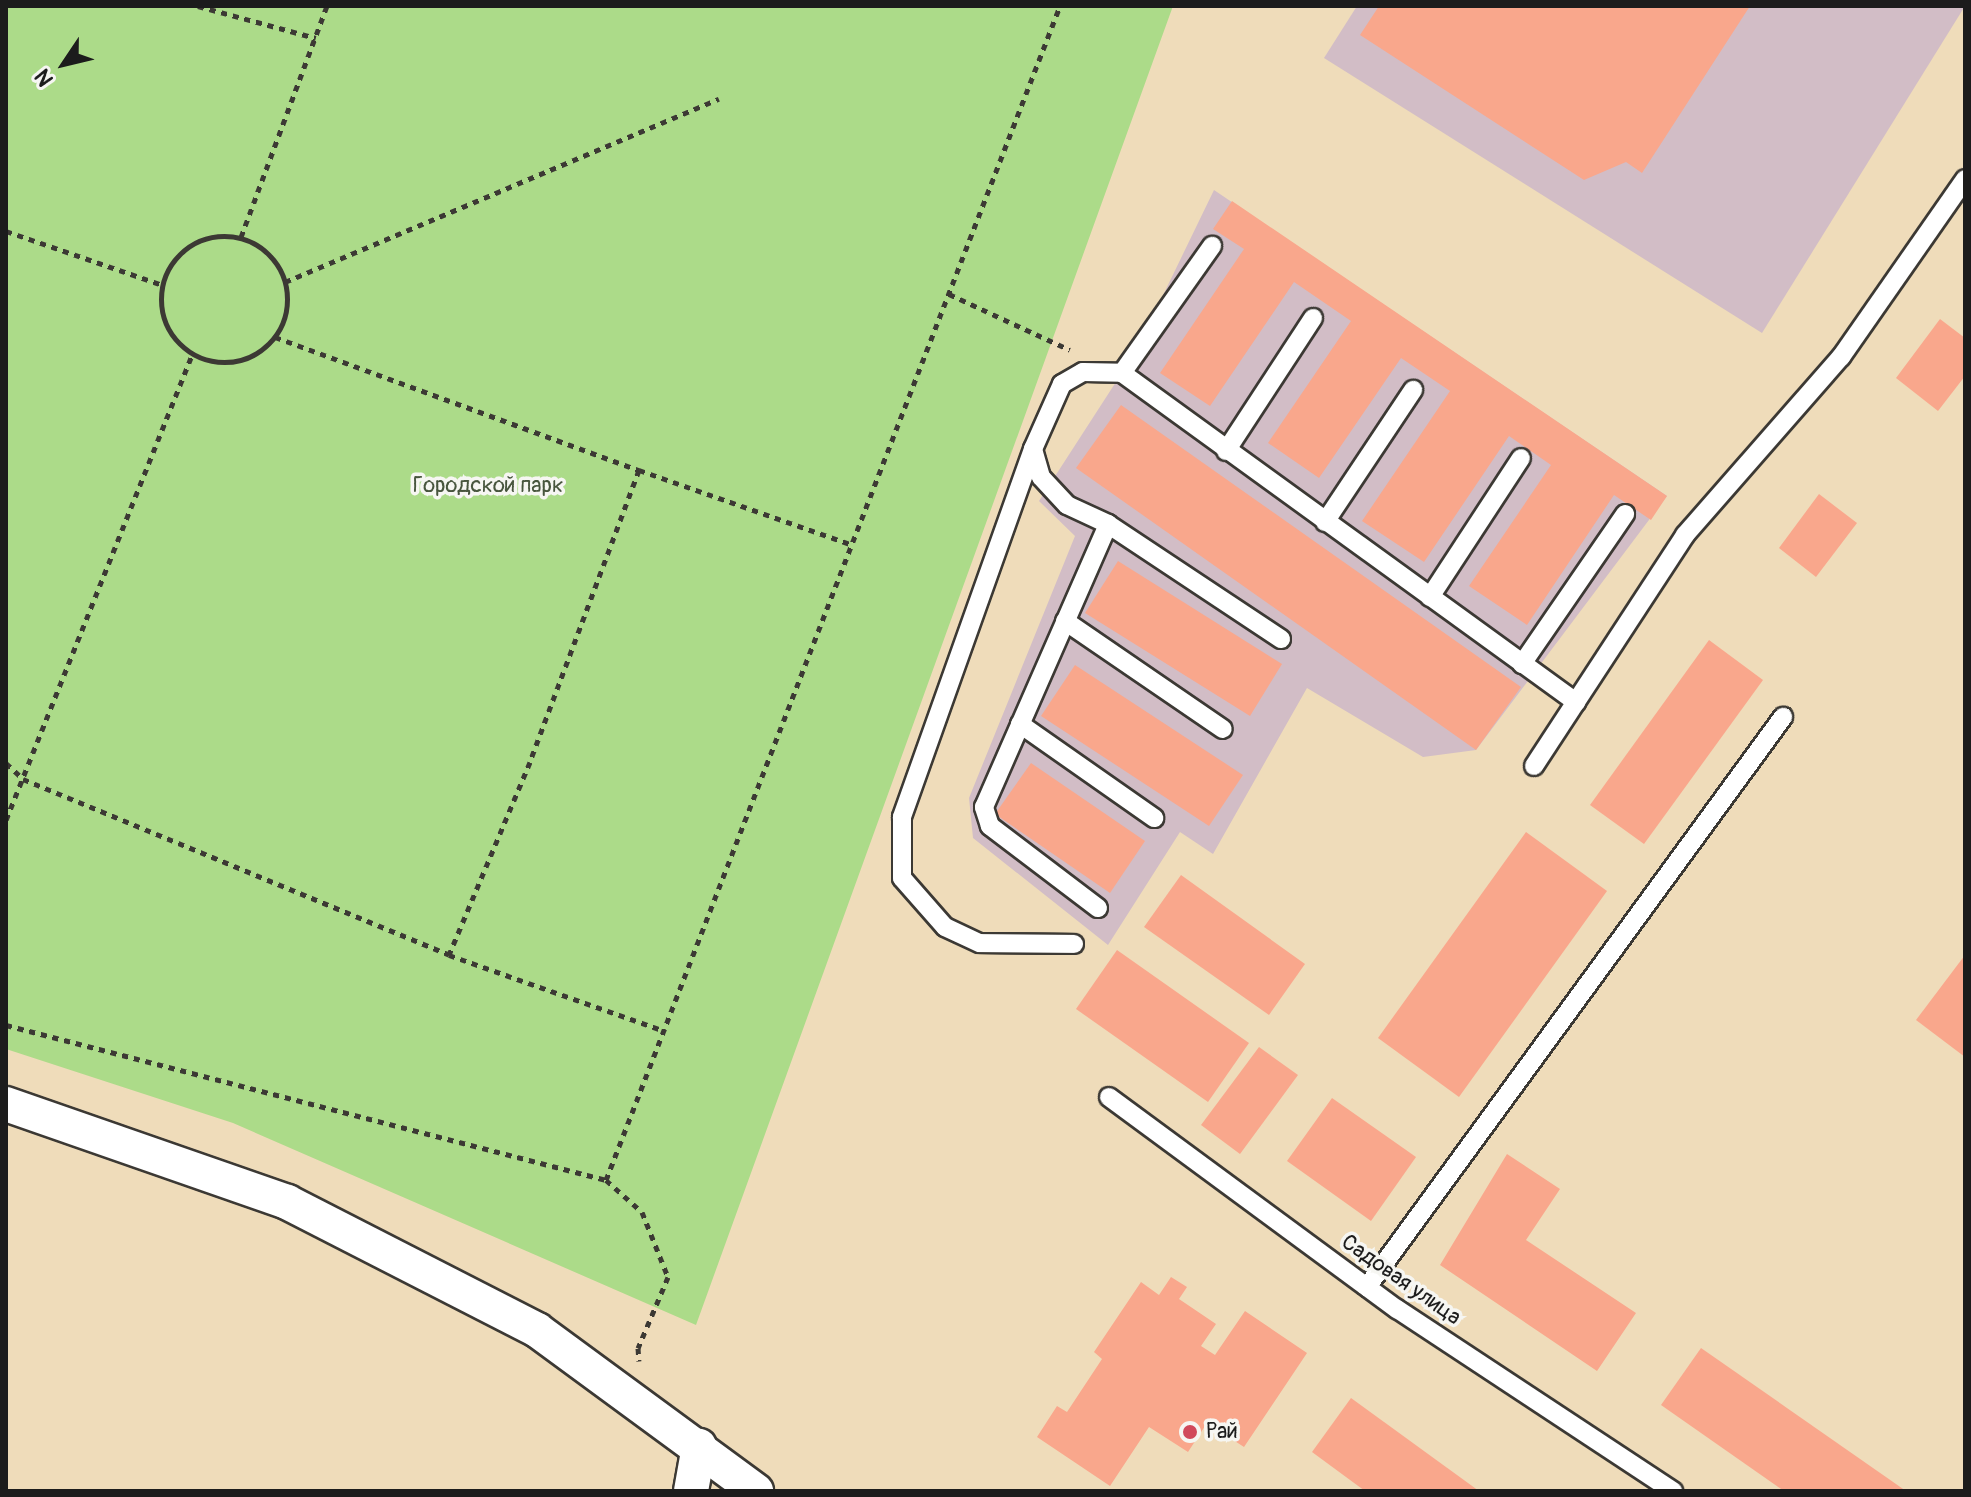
<!DOCTYPE html>
<html>
<head>
<meta charset="utf-8">
<style>
  body { margin:0 }
  #map { position:relative; width:1971px; height:1497px; overflow:hidden; background:#efdcba; font-family:Pangolin,sans-serif }
  div>[style] { position:absolute }
  .industrial>* { inset:0; background:#d2bdc6 }
  .green>* { inset:0; background:#acdb89 }
  .building>* { inset:0; background:#f9a78c }
  .path>* { height:5px; margin-top:-2.5px; transform-origin:0; background:repeating-linear-gradient(90deg,#3c3934 0 6px,transparent 0 12px) }
  .path>.ring { margin:-2.5px; padding:0; box-sizing:content-box; background:none; border:5px solid #3c3934; border-radius:50% }
  .roads { filter:drop-shadow(2px 0 #3c3934) drop-shadow(-2px 0 #3c3934) drop-shadow(0 2px #3c3934) drop-shadow(0 -2px #3c3934) }
  .lane>* { height:18px; margin:-9px; padding:0 9px; transform-origin:9px; border-radius:9px; background:#fff }
  .street>* { height:34px; margin:-17px; padding:0 17px; transform-origin:17px; border-radius:17px; background:#fff }
  .dots>* { width:22px; height:22px; translate:-50% -50%; box-sizing:border-box; border:4px solid #f6f6f2; border-radius:50% }
  span { translate:-50% -50%; white-space:nowrap; text-align:center; line-height:1.15; -webkit-text-stroke:7px #f6f6f2; paint-order:stroke }
  .park-label { font-size:22px; color:#47553d }
  .street-label { font-size:22px; color:#1c1c1c }
  .poi-label { font-size:22px; color:#1c1c1c }
  .left { translate:0 -50%; text-align:left }
  .frame { position:absolute; inset:0; border:8px solid #1c1c1c; pointer-events:none }
  .north { position:absolute; left:24px; top:24px; width:80px; height:80px; -webkit-text-stroke:6px #f6f6f2; paint-order:stroke; rotate:235deg; font-size:22px; font-weight:700; line-height:32px; text-align:center; color:#1c1c1c }
  .north::after { content:''; display:block; margin:auto; width:28px; height:36px; background:#1c1c1c; clip-path:polygon(50% 0,100% 100%,50% 72%,0 100%) }
</style>
</head>
<body>
<div id="map">
  <div class="industrial">
    <i style="clip-path:polygon(1357px 6px,1965px 6px,1762px 333px,1324px 58px)"></i>
    <i style="clip-path:polygon(1214px 190px,1667px 496px,1476px 750px,1423px 757px,1307px 688px,1213px 854px,1180px 832px,1108px 945px,973px 838px,969px 798px,1075px 536px,1039px 501px,1136px 351px)"></i>
  </div>
  <div class="green">
    <i style="clip-path:polygon(6px 6px,1173px 6px,696px 1325px,233px 1123px,6px 1049px)"></i>
  </div>
  <div class="building">
    <i style="clip-path:polygon(1379px 6px,1750px 6px,1642px 173px,1626px 162px,1584px 180px,1360px 35px)"></i>
    <i style="clip-path:polygon(1232px 201px,1667px 496px,1651px 520px,1614px 495px,1527px 625px,1469px 586px,1551px 465px,1509px 436px,1424px 562px,1362px 521px,1450px 391px,1401px 358px,1319px 478px,1268px 443px,1351px 321px,1294px 282px,1210px 406px,1160px 373px,1244px 249px,1213px 229px)"></i>
    <i style="clip-path:polygon(1940px 319px,1965px 338px,1965px 376px,1938px 411px,1896px 378px)"></i>
    <i style="clip-path:polygon(1121px 405px,1521px 687px,1476px 750px,1076px 468px)"></i>
    <i style="clip-path:polygon(1819px 494px,1857px 523px,1816px 577px,1779px 548px)"></i>
    <i style="clip-path:polygon(1118px 561px,1282px 664px,1250px 716px,1085px 613px)"></i>
    <i style="clip-path:polygon(1709px 640px,1763px 680px,1644px 844px,1590px 805px)"></i>
    <i style="clip-path:polygon(1075px 665px,1243px 775px,1209px 826px,1041px 716px)"></i>
    <i style="clip-path:polygon(1031px 763px,1145px 841px,1110px 893px,995px 814px)"></i>
    <i style="clip-path:polygon(1526px 832px,1607px 891px,1459px 1097px,1378px 1038px)"></i>
    <i style="clip-path:polygon(1181px 875px,1305px 964px,1269px 1015px,1144px 927px)"></i>
    <i style="clip-path:polygon(1117px 950px,1249px 1043px,1208px 1102px,1076px 1009px)"></i>
    <i style="clip-path:polygon(1965px 955px,1965px 1057px,1916px 1020px)"></i>
    <i style="clip-path:polygon(1259px 1047px,1298px 1075px,1240px 1154px,1201px 1125px)"></i>
    <i style="clip-path:polygon(1332px 1098px,1416px 1157px,1371px 1221px,1287px 1161px)"></i>
    <i style="clip-path:polygon(1507px 1154px,1560px 1189px,1526px 1240px,1636px 1313px,1597px 1371px,1440px 1265px)"></i>
    <i style="clip-path:polygon(1171px 1277px,1187px 1287px,1179px 1299px,1216px 1324px,1201px 1346px,1215px 1355px,1245px 1311px,1307px 1353px,1244px 1447px,1207px 1423px,1188px 1452px,1149px 1427px,1110px 1486px,1037px 1437px,1057px 1406px,1067px 1412px,1102px 1359px,1094px 1352px,1141px 1282px,1159px 1295px)"></i>
    <i style="clip-path:polygon(1701px 1348px,1906px 1491px,1784px 1491px,1661px 1405px)"></i>
    <i style="clip-path:polygon(1351px 1398px,1479px 1491px,1365px 1491px,1312px 1452px)"></i>
  </div>
  <div class="path">
    <i style="left:198px;top:6px;width:122px;rotate:15.2deg"></i>
    <i style="left:6px;top:231px;width:166px;rotate:19deg"></i>
    <i class="ring" style="left:161px;top:236px;width:121px;height:121px"></i>
    <i style="left:241px;top:237px;width:246px;rotate:-69.6deg"></i>
    <i style="left:285px;top:282px;width:471px;rotate:-22.9deg"></i>
    <i style="left:949px;top:294px;width:133px;rotate:24.8deg"></i>
    <i style="left:275px;top:337px;width:388px;rotate:20.1deg"></i>
    <i style="left:639px;top:470px;width:312px;rotate:110.5deg"></i>
    <i style="left:530px;top:762px;width:209px;rotate:112.8deg"></i>
    <i style="left:449px;top:955px;width:229px;rotate:19.4deg"></i>
    <i style="left:639px;top:470px;width:227px;rotate:19.3deg"></i>
    <i style="left:6px;top:763px;width:23px;rotate:43deg"></i>
    <i style="left:23px;top:779px;width:461px;rotate:22.4deg"></i>
    <i style="left:6px;top:820px;width:501px;rotate:-68.2deg"></i>
    <i style="left:6px;top:1025px;width:620px;rotate:14.48deg"></i>
    <i style="left:606px;top:1180px;width:1259px;rotate:-68.86deg"></i>
    <i style="left:606px;top:1180px;width:48px;rotate:41.6deg"></i>
    <i style="left:642px;top:1212px;width:70px;rotate:68.2deg"></i>
    <i style="left:668px;top:1277px;width:77px;rotate:112.9deg"></i>
    <i style="left:638px;top:1348px;width:13px;rotate:86deg"></i>
  </div>
  <div class="roads">
    <div class="lane">
      <i style="left:1122px;top:373px;width:156px;rotate:-54.7deg"></i>
      <i style="left:1033px;top:449px;width:391px;rotate:109.6deg"></i>
      <i style="left:902px;top:817px;width:61px;rotate:90deg"></i>
      <i style="left:902px;top:878px;width:65px;rotate:48.7deg"></i>
      <i style="left:945px;top:927px;width:38px;rotate:25deg"></i>
      <i style="left:980px;top:943px;width:94px;rotate:0.6deg"></i>
      <i style="left:1226px;top:451px;width:159px;rotate:-56.8deg"></i>
      <i style="left:1325px;top:522px;width:159px;rotate:-56.3deg"></i>
      <i style="left:1430px;top:597px;width:166px;rotate:-56.8deg"></i>
      <i style="left:1065px;top:621px;width:191px;rotate:34.4deg"></i>
      <i style="left:1281px;top:639px;width:208px;rotate:-146.4deg"></i>
      <i style="left:1108px;top:524px;width:45px;rotate:-155.1deg"></i>
      <i style="left:1067px;top:505px;width:38px;rotate:-133deg"></i>
      <i style="left:1041px;top:477px;width:29px;rotate:-106deg"></i>
      <i style="left:1033px;top:449px;width:71px;rotate:-66deg"></i>
      <i style="left:1062px;top:384px;width:24px;rotate:-30deg"></i>
      <i style="left:1083px;top:372px;width:39px;rotate:1deg"></i>
      <i style="left:1122px;top:373px;width:561px;rotate:35.93deg"></i>
      <i style="left:1522px;top:664px;width:182px;rotate:-55.5deg"></i>
      <i style="left:1020px;top:724px;width:164px;rotate:35deg"></i>
      <i style="left:1534px;top:766px;width:276px;rotate:-56.8deg"></i>
      <i style="left:1685px;top:535px;width:237px;rotate:-48.8deg"></i>
      <i style="left:1841px;top:357px;width:217px;rotate:-55.1deg"></i>
      <i style="left:1098px;top:908px;width:136px;rotate:-142.8deg"></i>
      <i style="left:990px;top:826px;width:20px;rotate:-108deg"></i>
      <i style="left:984px;top:807px;width:309px;rotate:-66.3deg"></i>
      <i style="left:1109px;top:1097px;width:358px;rotate:36.4deg"></i>
      <i style="left:1397px;top:1309px;width:331px;rotate:33.4deg"></i>
      <i style="left:1367px;top:1287px;width:706px;rotate:-53.88deg"></i>
    </div>
    <div class="street">
      <i style="left:6px;top:1104px;width:298px;rotate:19.2deg"></i>
      <i style="left:287px;top:1202px;width:281px;rotate:27.1deg"></i>
      <i style="left:537px;top:1330px;width:272px;rotate:36.3deg"></i>
      <i style="left:691px;top:1491px;width:46px;rotate:-79.9deg"></i>
    </div>
  </div>
  <div class="dots">
    <i style="left:1190px;top:1432px;background:#d1495b"></i>
  </div>
  <div class="park-label">
    <span style="left:488px;top:486px">Городской парк</span>
  </div>
  <div class="street-label">
    <span style="left:1401px;top:1280px;rotate:35deg">Садовая улица</span>
  </div>
  <div class="poi-label">
    <span class="left" style="left:1206px;top:1432px">Рай</span>
  </div>
  <div class="frame"></div>
  <div class="north">N</div>
</div>
</body>
</html>
